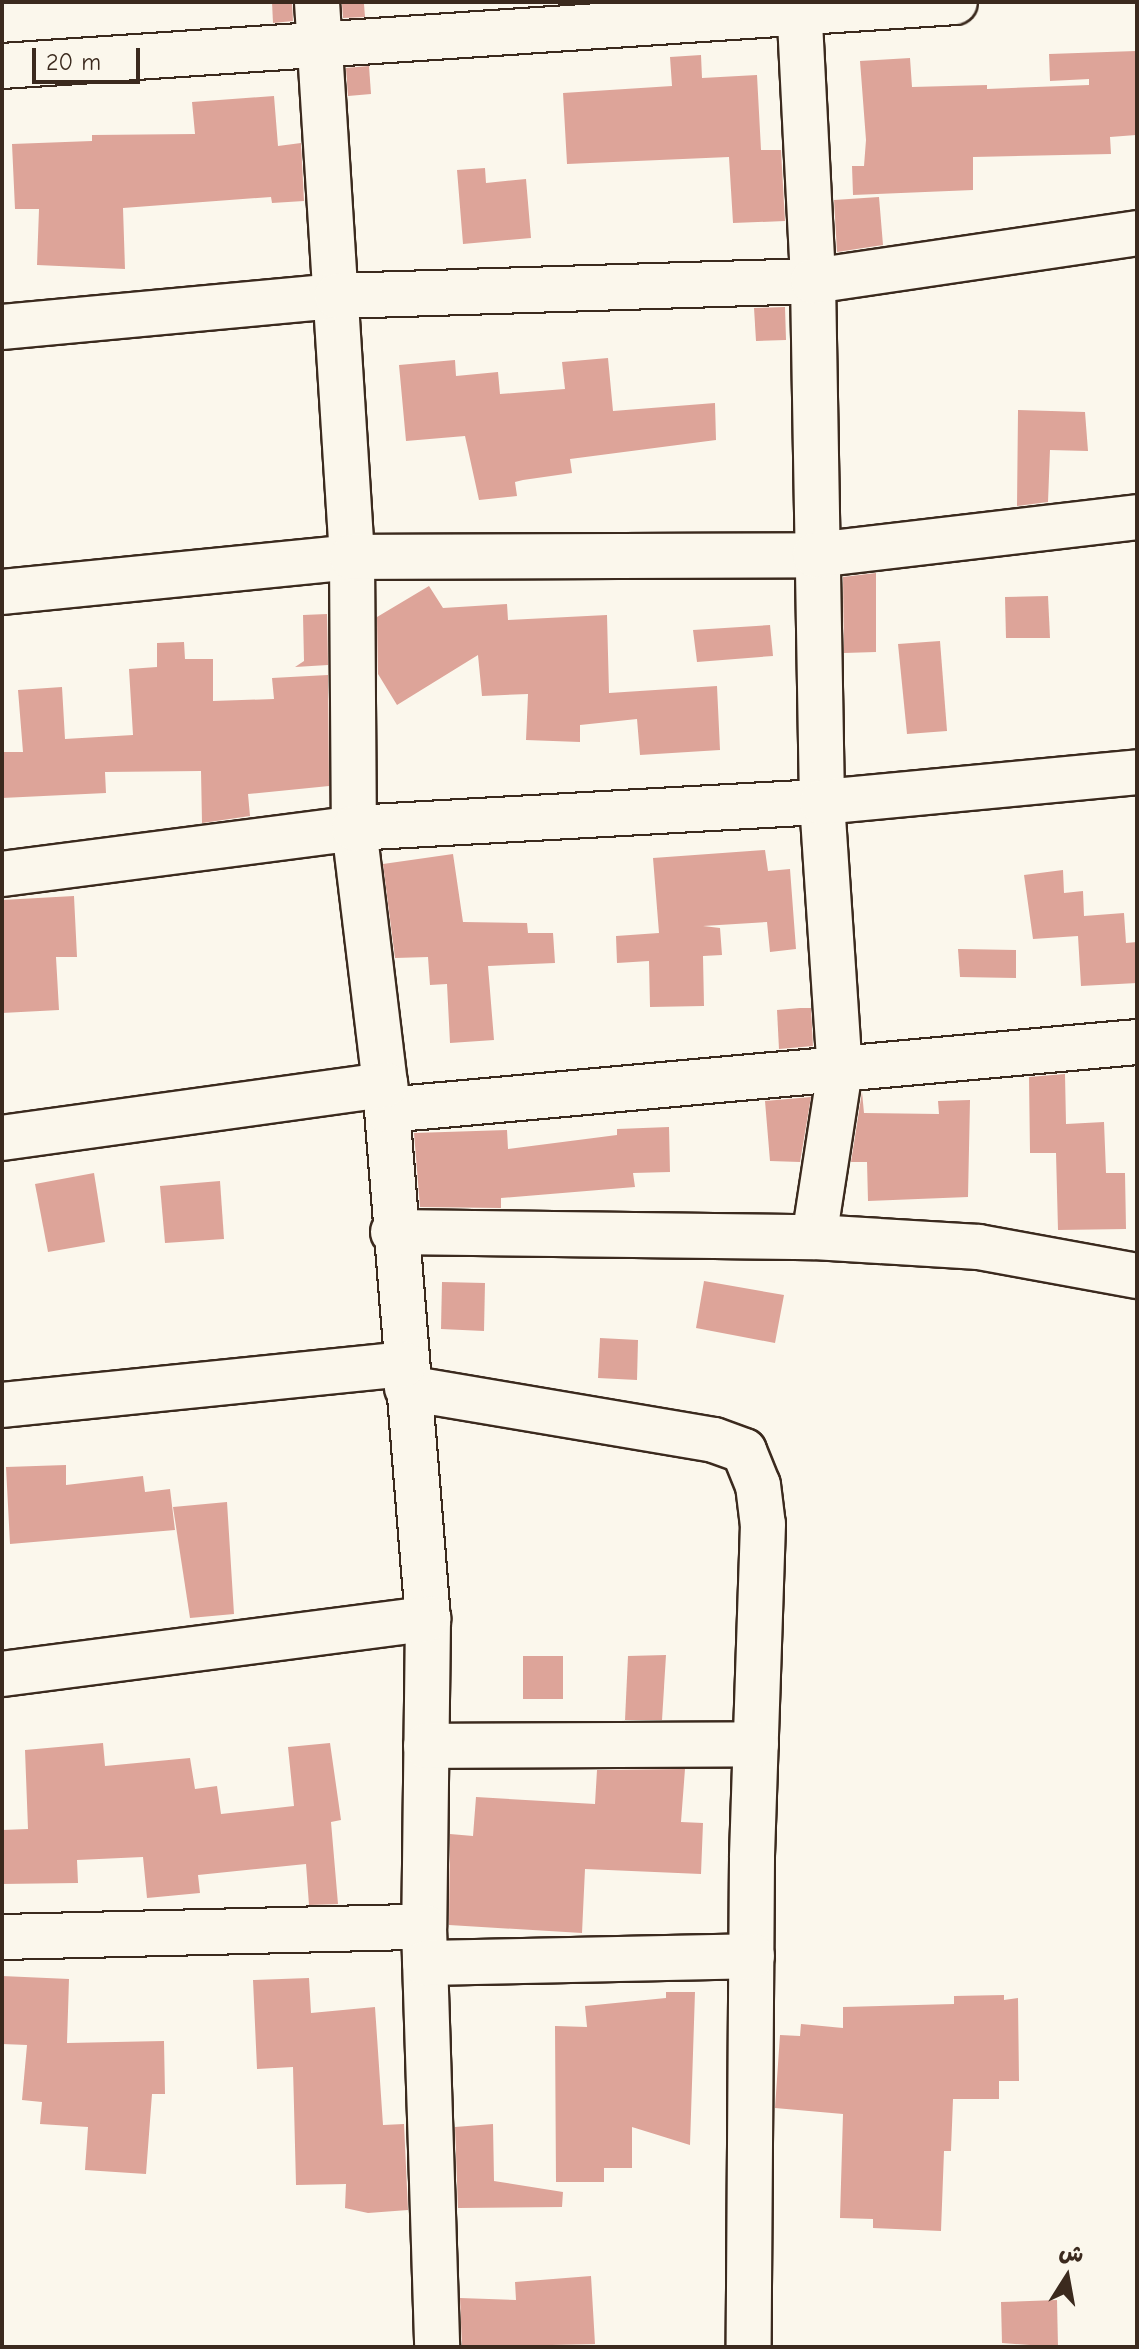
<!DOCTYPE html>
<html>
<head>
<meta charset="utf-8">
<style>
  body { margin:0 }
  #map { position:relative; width:1139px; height:2349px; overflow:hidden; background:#fbf7ec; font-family:"Comic Neue","Playpen Sans Arabic",sans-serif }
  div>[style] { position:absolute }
  .building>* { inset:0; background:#dda499 }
  .roads { filter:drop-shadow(2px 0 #3b2a1e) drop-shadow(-2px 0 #3b2a1e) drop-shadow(0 2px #3b2a1e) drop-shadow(0 -2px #3b2a1e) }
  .minor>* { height:44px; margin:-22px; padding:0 22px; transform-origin:22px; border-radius:22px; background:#fbf7ec }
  span { translate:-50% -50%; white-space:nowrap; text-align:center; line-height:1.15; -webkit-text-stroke:7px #fbf7ec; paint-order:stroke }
  .frame { position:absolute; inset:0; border:4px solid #3b2a1e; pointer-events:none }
  .north { position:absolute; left:1027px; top:2237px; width:80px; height:80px; -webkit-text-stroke:6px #fbf7ec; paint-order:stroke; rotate:11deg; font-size:22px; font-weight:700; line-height:32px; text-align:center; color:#3b2a1e }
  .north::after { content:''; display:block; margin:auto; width:28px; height:36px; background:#3b2a1e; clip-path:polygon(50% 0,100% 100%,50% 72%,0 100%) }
  .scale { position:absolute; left:32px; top:48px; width:108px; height:36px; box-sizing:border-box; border:4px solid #3b2a1e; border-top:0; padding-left:10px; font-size:24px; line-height:28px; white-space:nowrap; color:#3b2a1e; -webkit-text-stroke:6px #fbf7ec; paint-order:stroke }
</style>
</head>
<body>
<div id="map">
  <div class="building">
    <i style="clip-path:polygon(272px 2px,292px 2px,293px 21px,273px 23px)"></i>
    <i style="clip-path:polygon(342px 4px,364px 4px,365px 17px,343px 18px)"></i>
    <i style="clip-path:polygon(1136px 51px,1136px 135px,1110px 137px,1111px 154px,973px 157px,973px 190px,853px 195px,852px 166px,864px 166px,866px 140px,860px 61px,910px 58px,912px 87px,987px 85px,987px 89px,1089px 85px,1089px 79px,1050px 81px,1049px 54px)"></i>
    <i style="clip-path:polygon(701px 55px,702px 78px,757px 75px,761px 150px,781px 150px,785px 221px,733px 223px,729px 157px,567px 164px,563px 93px,672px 86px,670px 57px)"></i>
    <i style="clip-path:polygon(369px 66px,371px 94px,348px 96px,346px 68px)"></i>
    <i style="clip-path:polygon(274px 96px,278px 146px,301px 143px,304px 201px,272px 203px,271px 197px,123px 208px,125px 269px,37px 265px,39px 209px,15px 209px,12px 144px,92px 141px,92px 135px,195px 134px,192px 102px)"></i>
    <i style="clip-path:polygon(485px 168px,486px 183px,526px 179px,531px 238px,463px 244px,457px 170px)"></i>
    <i style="clip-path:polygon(879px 197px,883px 245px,837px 252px,834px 200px)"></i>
    <i style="clip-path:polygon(785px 307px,786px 340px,756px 341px,754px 308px)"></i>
    <i style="clip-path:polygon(608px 358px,613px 411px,715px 403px,716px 440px,570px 459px,572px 473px,523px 480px,515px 482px,517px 496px,479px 500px,465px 436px,406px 441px,399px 365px,455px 360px,456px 376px,498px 372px,500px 394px,565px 389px,562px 362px)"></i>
    <i style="clip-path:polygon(1018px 410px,1085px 412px,1088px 451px,1050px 450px,1048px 502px,1017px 506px)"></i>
    <i style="clip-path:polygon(876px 573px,876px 652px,844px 653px,843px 577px)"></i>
    <i style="clip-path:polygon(429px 586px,443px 608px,507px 604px,508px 620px,607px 615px,609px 693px,717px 686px,720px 750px,640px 755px,637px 719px,580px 725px,580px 742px,526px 740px,528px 694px,482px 696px,478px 655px,397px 705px,378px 674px,377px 617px)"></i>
    <i style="clip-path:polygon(1048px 596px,1050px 638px,1006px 638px,1005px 597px)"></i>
    <i style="clip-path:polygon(327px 614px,328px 665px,295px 667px,304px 661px,303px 615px)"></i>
    <i style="clip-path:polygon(770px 625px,773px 656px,697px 662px,693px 630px)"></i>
    <i style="clip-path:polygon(940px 641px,947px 731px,907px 734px,898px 644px)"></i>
    <i style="clip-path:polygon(184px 642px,185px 659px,213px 659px,213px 701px,274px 699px,272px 678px,328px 675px,329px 786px,248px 794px,250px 816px,202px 823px,201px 771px,105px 772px,106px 793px,2px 798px,2px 752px,23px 752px,18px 690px,62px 687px,65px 739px,133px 735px,129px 669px,157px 667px,157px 643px)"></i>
    <i style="clip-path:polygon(765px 850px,768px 871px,790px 869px,796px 949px,770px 952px,767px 922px,703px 926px,720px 928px,722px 955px,703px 956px,704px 1006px,650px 1007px,649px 961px,617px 963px,616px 936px,659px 933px,653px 858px)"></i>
    <i style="clip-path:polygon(453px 854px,463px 922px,527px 923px,528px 933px,553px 933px,555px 963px,488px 966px,494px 1040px,450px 1043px,447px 984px,430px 985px,428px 957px,395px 958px,383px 864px)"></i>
    <i style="clip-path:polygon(1063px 870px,1064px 893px,1083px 891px,1084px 916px,1124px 913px,1126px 943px,1137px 942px,1137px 983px,1081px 986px,1078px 936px,1033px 939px,1024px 875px)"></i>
    <i style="clip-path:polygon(74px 896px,77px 957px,56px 957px,59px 1010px,2px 1013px,2px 900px)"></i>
    <i style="clip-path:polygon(958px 949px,1016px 950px,1016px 978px,960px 977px)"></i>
    <i style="clip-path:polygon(800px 1008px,811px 1008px,813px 1046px,779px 1049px,777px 1010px)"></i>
    <i style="clip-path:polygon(1065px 1074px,1066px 1124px,1104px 1122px,1106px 1173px,1125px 1173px,1126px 1229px,1058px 1230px,1056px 1153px,1030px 1153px,1029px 1077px)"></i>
    <i style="clip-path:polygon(862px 1092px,864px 1113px,939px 1114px,938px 1101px,970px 1100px,968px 1197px,868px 1201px,867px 1162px,851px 1162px)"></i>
    <i style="clip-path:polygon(811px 1097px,800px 1162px,770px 1161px,765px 1101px)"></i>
    <i style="clip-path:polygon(669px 1127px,670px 1172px,633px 1173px,635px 1187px,501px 1198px,501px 1208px,420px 1207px,414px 1133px,507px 1130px,508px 1149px,617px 1135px,617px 1129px)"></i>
    <i style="clip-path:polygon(94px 1173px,105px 1242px,48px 1252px,35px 1184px)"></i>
    <i style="clip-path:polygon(220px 1181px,224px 1239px,165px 1243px,160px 1186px)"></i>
    <i style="clip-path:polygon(704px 1281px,784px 1295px,775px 1343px,696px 1328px)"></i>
    <i style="clip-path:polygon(442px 1282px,485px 1283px,484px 1331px,441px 1329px)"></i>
    <i style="clip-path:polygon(600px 1338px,638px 1340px,637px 1380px,598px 1378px)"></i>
    <i style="clip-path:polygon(66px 1465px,66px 1485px,143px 1476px,145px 1492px,170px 1489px,175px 1530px,10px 1544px,6px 1467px)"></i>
    <i style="clip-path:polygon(227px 1502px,234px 1614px,190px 1618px,173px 1507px)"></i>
    <i style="clip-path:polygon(666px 1655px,662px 1720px,625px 1720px,628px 1656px)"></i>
    <i style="clip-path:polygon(523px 1656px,563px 1656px,563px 1699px,523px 1699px)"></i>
    <i style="clip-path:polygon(103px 1743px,105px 1766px,190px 1758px,195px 1789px,217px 1786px,221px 1814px,294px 1806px,288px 1747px,330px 1743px,341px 1820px,331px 1822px,338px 1904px,309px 1905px,306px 1864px,198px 1875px,200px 1893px,147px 1898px,143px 1857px,77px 1860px,78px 1883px,2px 1884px,2px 1830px,28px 1829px,25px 1750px)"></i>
    <i style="clip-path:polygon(685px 1769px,681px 1822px,703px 1823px,701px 1874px,585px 1869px,582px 1933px,449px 1925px,450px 1834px,473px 1836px,476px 1797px,595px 1804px,597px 1770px)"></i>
    <i style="clip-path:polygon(2px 1976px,69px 1979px,67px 2043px,164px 2041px,165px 2094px,152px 2094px,146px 2174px,85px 2170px,88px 2127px,40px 2124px,42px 2102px,22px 2100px,27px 2045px,2px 2044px)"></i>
    <i style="clip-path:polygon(309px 1978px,311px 2013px,375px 2007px,383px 2125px,404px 2124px,408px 2210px,368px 2213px,345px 2208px,346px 2184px,296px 2185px,293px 2067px,257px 2069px,253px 1980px)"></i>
    <i style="clip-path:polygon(666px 1992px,695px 1992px,690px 2145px,632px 2127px,632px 2168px,604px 2168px,604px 2182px,556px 2182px,555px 2026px,587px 2027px,585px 2006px,666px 1998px)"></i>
    <i style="clip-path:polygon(1004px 1995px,1004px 2000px,1018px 1998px,1019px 2081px,999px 2081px,999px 2099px,953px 2099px,951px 2151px,944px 2151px,941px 2231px,873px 2228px,873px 2219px,840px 2218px,843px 2114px,775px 2108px,780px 2035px,800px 2036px,801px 2024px,843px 2028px,843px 2007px,954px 2004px,954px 1996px)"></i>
    <i style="clip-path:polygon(493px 2124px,494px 2181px,563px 2192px,562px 2207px,458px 2208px,455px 2127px)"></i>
    <i style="clip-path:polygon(591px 2276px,595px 2344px,462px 2347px,460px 2298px,516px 2300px,515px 2282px)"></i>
    <i style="clip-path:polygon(1057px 2300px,1058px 2347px,1002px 2343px,1001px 2302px)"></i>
  </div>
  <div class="roads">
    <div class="minor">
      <i style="left:317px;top:2px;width:556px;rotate:86.39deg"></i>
      <i style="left:352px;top:557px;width:271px;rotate:89.6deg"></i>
      <i style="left:354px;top:828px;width:259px;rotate:83.1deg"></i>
      <i style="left:385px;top:1085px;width:536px;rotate:85.4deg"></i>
      <i style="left:428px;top:1619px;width:308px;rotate:90.7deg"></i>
      <i style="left:424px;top:1927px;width:420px;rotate:88.2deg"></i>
      <i style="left:799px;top:2px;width:279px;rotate:87.1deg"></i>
      <i style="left:813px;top:281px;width:521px;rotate:89.01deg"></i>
      <i style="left:822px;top:802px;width:269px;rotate:86.2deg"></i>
      <i style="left:840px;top:1070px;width:169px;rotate:98.8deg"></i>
      <i style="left:2px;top:66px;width:955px;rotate:-3.84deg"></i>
      <i style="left:2px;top:327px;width:336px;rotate:-5.3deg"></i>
      <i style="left:337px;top:296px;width:476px;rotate:-1.8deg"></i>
      <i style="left:813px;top:281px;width:328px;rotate:-8.4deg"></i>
      <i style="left:2px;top:592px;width:352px;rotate:-5.7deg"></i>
      <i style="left:352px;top:557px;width:463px;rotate:-0.2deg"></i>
      <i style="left:815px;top:555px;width:324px;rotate:-6.7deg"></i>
      <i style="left:2px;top:874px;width:355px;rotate:-7.4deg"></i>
      <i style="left:354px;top:828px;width:469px;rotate:-3.2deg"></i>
      <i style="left:822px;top:802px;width:316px;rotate:-5.4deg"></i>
      <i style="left:387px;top:1110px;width:753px;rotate:-5.18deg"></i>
      <i style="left:2px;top:1138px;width:387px;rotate:-7.9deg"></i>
      <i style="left:393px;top:1232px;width:421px;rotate:0.7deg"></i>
      <i style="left:814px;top:1237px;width:165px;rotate:3.5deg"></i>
      <i style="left:979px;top:1247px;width:161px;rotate:10.4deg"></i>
      <i style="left:407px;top:1388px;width:311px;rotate:9.6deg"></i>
      <i style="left:714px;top:1440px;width:32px;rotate:20deg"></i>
      <i style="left:744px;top:1451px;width:37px;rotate:68deg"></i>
      <i style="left:758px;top:1485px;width:39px;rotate:83deg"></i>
      <i style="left:763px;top:1524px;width:334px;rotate:91.9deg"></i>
      <i style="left:752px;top:1858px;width:489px;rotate:90.4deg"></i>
      <i style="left:2px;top:1405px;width:404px;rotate:-5.8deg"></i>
      <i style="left:2px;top:1674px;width:430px;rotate:-7.4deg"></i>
      <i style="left:426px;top:1746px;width:330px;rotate:-0.3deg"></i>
      <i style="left:2px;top:1937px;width:422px;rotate:-1.4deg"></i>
      <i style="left:425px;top:1963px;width:327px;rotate:-1.2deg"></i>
    </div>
  </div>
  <div class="frame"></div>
  <div class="north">ش</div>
  <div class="scale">20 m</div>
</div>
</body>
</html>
